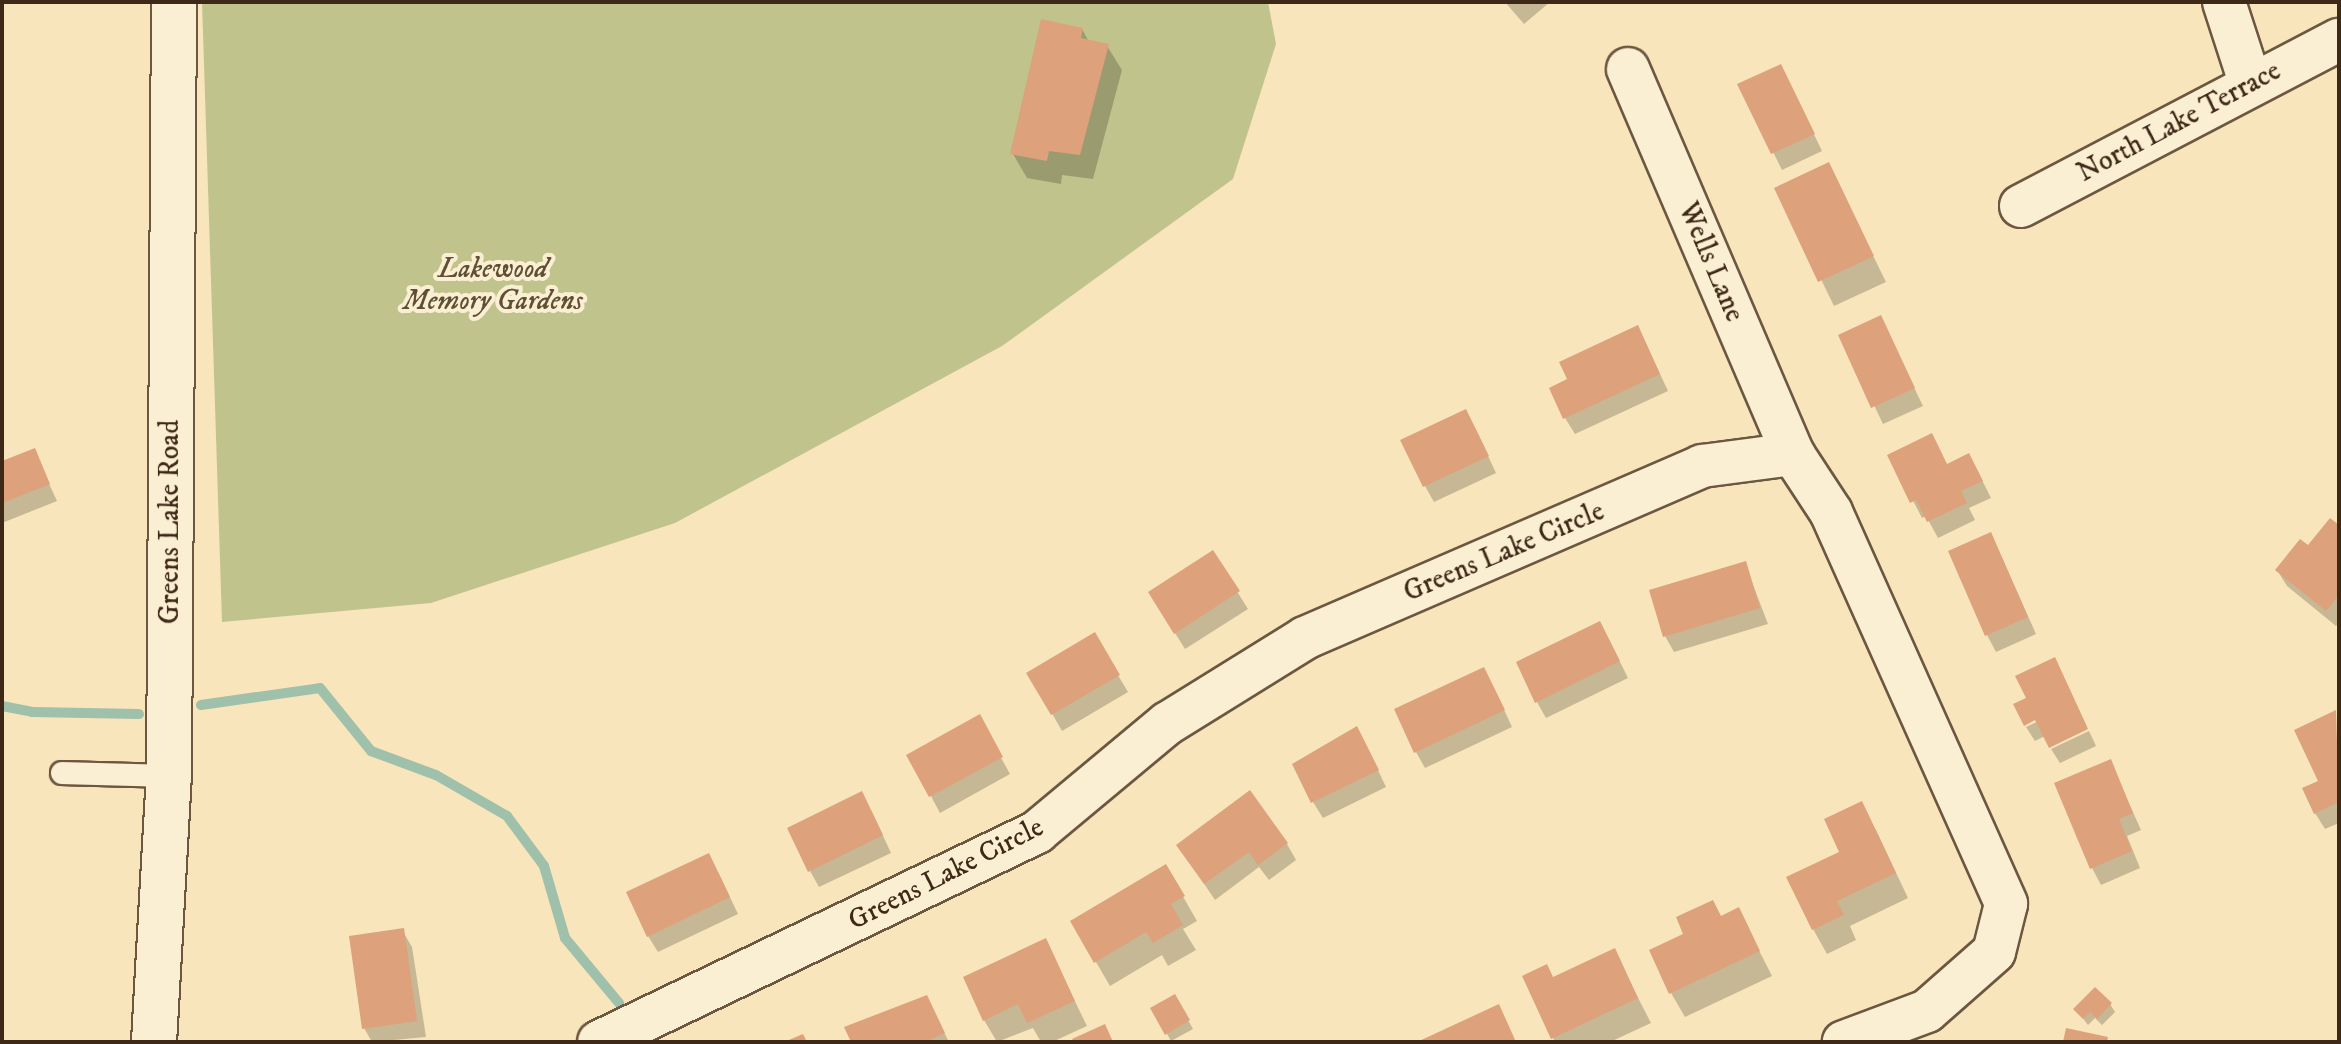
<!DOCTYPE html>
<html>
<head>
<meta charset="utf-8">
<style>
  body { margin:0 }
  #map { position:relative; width:2341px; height:1044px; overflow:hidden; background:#f8e5bb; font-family:"IM FELL DW Pica",serif }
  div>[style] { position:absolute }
  .green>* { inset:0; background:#c1c38d }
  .shadow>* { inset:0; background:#0003 }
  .stream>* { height:10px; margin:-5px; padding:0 5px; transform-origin:5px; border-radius:5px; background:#9fc0aa }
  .building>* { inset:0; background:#dda17c }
  .roads { filter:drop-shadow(2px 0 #6c5740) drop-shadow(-2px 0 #6c5740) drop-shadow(0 2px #6c5740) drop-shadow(0 -2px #6c5740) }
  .service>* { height:22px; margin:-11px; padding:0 11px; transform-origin:11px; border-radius:11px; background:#faeed3 }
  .minor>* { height:42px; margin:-21px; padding:0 21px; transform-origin:21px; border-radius:21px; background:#faeed3 }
  .tertiary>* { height:44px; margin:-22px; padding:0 22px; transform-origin:22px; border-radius:22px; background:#faeed3 }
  span { translate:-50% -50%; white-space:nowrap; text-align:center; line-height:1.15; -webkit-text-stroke:8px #faeed3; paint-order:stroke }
  .street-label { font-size:28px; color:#3e2817 }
  .park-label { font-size:28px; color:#5f4f34; font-style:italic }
  .frame { position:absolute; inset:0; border:4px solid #3e2817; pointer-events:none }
</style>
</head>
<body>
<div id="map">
  <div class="green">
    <i style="clip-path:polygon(202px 2px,1268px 2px,1276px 44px,1233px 179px,1002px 346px,675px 523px,431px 603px,222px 622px)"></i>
  </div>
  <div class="shadow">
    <i style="clip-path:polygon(1505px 2px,1550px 2px,1524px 24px)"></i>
    <i style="clip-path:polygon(1082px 29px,1089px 42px,1107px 46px,1122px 70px,1093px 179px,1062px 175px,1061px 184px,1027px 178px,1013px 154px)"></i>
    <i style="clip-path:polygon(1781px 66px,1822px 151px,1782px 170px,1740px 85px)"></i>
    <i style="clip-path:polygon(1828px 164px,1886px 282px,1834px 306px,1777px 189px)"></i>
    <i style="clip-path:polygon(1880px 317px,1923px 406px,1883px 424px,1841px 336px)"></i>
    <i style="clip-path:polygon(1646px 344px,1668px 391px,1575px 434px,1565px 418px)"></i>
    <i style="clip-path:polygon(1475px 428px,1496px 473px,1434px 502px,1425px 486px)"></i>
    <i style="clip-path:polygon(34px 451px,57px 501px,2px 523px,2px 464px)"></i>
    <i style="clip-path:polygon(1890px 456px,1978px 472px,1991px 498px,1969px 508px,1975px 520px,1938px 538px,1926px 516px,1922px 518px)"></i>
    <i style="clip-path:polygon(2339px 528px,2339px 623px,2336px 626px,2287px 586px,2277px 570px)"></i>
    <i style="clip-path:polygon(1999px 551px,2036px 634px,1996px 652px,1987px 635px)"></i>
    <i style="clip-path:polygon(1213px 553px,1248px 609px,1185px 649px,1160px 609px)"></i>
    <i style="clip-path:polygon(1745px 564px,1768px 624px,1674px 652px,1665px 636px)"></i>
    <i style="clip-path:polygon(1094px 635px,1128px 692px,1062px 731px,1029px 673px)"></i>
    <i style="clip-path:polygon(1609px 640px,1628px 678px,1546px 718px,1537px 702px)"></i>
    <i style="clip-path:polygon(2063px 676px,2087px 727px,2050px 745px,2045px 736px,2035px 741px,2026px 727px,2045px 718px)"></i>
    <i style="clip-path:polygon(1493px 686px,1512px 727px,1425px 768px,1416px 752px)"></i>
    <i style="clip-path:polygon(2335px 713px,2339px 823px,2325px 829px,2315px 813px)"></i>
    <i style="clip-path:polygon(2089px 731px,2096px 746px,2060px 763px,2051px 749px)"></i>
    <i style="clip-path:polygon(988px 734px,1010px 774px,940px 813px,909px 755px)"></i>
    <i style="clip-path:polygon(1366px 745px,1386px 787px,1323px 818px,1313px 802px)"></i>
    <i style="clip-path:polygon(2110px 761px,2141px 830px,2127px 836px,2140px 868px,2101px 885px,2092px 868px)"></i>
    <i style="clip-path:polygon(871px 810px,891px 853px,819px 887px,810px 871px)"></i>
    <i style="clip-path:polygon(1875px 828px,1908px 898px,1850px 926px,1856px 940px,1827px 954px,1813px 929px,1841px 853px)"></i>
    <i style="clip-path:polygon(1287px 844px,1296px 860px,1269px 880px,1259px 867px,1215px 900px,1178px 845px)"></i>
    <i style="clip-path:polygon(1166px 867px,1197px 921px,1183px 929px,1196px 950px,1168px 966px,1162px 955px,1110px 986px,1072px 921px)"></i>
    <i style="clip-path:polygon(718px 872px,738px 914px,658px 952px,648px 936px)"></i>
    <i style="clip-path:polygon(1738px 909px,1772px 976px,1685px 1017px,1671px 993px,1721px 918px)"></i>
    <i style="clip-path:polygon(402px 930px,412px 947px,426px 1037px,372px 1042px,364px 1028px)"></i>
    <i style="clip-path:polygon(1045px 940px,1087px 1026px,1052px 1042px,1041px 1042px,1033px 1028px,997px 1042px,984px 1020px)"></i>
    <i style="clip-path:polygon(1614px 951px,1651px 1023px,1610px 1042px,1555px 1042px,1525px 977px,1553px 979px)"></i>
    <i style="clip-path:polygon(926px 997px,949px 1042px,853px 1042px)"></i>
    <i style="clip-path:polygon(1175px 997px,1193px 1029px,1171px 1041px,1153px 1009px)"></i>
    <i style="clip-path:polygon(2110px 1004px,2115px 1012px,2102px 1025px,2095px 1018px,2088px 1025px,2076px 1009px)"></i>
  </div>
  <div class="stream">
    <i style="left:201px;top:705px;width:120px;rotate:-8.1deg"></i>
    <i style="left:320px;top:688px;width:81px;rotate:51deg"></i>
    <i style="left:371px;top:751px;width:69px;rotate:20.3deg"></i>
    <i style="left:436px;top:775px;width:82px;rotate:30deg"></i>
    <i style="left:507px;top:816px;width:62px;rotate:53.5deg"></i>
    <i style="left:544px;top:866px;width:75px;rotate:73.7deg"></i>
    <i style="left:565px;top:938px;width:85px;rotate:50.3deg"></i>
    <i style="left:2px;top:706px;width:31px;rotate:11deg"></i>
    <i style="left:32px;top:712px;width:107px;rotate:1.1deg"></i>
  </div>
  <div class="building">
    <i style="clip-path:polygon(1041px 19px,1083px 28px,1081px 38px,1109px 44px,1080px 155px,1049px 151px,1047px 161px,1010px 154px)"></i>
    <i style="clip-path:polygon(1781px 64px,1815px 134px,1771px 154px,1737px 84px)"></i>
    <i style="clip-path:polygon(1829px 162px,1874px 256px,1818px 282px,1774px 188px)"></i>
    <i style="clip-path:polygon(1881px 315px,1915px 388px,1871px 408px,1838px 335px)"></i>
    <i style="clip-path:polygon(1638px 325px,1660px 374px,1563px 419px,1549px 388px,1567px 379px,1559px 362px)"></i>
    <i style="clip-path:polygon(1466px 409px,1489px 456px,1423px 487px,1400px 440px)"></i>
    <i style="clip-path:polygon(1932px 433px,1947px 464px,1969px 453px,1983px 481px,1961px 491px,1967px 503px,1927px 522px,1916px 500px,1910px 503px,1887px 455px)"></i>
    <i style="clip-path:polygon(35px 448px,50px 484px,2px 503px,2px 461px)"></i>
    <i style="clip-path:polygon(2330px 518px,2339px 525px,2339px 595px,2326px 611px,2275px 570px,2300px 539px,2308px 545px)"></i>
    <i style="clip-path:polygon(1991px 532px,2028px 617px,1985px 636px,1948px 551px)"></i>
    <i style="clip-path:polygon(1213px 550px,1240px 591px,1174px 634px,1148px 592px)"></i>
    <i style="clip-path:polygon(1746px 561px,1760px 608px,1663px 637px,1649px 590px)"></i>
    <i style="clip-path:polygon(1600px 621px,1620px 661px,1535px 703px,1516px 662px)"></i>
    <i style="clip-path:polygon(1095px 632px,1120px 675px,1051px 715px,1026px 673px)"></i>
    <i style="clip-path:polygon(2055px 657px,2088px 729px,2049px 748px,2035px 720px,2024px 726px,2013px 704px,2026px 698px,2015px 676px)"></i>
    <i style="clip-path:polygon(1484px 667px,1505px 710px,1414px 753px,1394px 709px)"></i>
    <i style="clip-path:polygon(2336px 710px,2339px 802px,2314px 814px,2302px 788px,2318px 781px,2294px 730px)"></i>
    <i style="clip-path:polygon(980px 714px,1003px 757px,929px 797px,906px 755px)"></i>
    <i style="clip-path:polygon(1357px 726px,1379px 770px,1311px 803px,1292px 764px)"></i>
    <i style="clip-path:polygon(2111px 759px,2133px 813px,2119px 819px,2132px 851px,2090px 869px,2054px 783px)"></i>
    <i style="clip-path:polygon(1250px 790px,1288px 843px,1258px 865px,1249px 852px,1204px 884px,1176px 845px)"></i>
    <i style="clip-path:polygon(862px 791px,883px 835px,808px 872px,787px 828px)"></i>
    <i style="clip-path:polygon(1862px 801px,1896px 873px,1837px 901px,1844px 915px,1812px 930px,1786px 877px,1839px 852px,1824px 819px)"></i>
    <i style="clip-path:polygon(709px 853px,730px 897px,647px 937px,626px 892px)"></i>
    <i style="clip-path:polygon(1166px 864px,1185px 896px,1171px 904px,1183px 925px,1153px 943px,1146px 932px,1094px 963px,1070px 921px)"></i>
    <i style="clip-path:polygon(1713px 900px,1721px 916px,1739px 907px,1760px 951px,1669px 994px,1649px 950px,1683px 934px,1676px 917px)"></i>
    <i style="clip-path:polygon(404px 928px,417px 1021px,362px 1029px,349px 936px)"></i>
    <i style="clip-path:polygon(1046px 938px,1075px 1001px,1027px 1023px,1018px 1004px,983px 1021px,963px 977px)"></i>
    <i style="clip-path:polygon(1615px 948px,1638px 998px,1551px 1039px,1522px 976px,1547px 964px,1553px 977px)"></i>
    <i style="clip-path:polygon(2095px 987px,2112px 1003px,2097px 1019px,2090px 1012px,2083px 1019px,2073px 1009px)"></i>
    <i style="clip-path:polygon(1175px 994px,1190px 1020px,1165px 1035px,1150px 1008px)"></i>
    <i style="clip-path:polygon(927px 995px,945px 1033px,925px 1042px,851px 1042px,844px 1027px)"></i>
    <i style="clip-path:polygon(1499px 1004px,1516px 1042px,1417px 1042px)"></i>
    <i style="clip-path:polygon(1105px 1024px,1113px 1042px,1074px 1042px,1072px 1039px)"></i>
    <i style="clip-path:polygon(2066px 1028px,2108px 1037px,2107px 1042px,2063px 1042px)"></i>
    <i style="clip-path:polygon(803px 1034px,807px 1042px,784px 1042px)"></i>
  </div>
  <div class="roads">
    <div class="service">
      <i style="left:62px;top:773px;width:107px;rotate:1.6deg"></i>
    </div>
    <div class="minor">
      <i style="left:2224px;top:2px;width:84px;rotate:72deg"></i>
      <i style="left:1628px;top:69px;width:419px;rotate:66.8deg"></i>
      <i style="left:1793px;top:454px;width:69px;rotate:56.8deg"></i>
      <i style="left:1831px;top:512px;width:429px;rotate:65.9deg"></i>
      <i style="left:2006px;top:904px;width:49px;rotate:104deg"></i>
      <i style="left:1994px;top:952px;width:89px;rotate:138.6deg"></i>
      <i style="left:1927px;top:1011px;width:89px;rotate:159.5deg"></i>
      <i style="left:2021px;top:206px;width:359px;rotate:-27.6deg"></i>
      <i style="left:599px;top:1042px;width:486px;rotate:-25.6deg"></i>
      <i style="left:1037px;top:832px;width:170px;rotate:-39.8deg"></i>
      <i style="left:1168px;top:723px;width:161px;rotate:-31.8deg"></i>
      <i style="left:1305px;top:638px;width:433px;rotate:-23.4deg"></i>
      <i style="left:1702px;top:466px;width:92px;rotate:-7.5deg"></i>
    </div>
    <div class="tertiary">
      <i style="left:154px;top:1042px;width:266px;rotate:-86.8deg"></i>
      <i style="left:169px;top:776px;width:774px;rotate:-89.63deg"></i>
    </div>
  </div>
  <div class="street-label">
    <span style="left:2179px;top:122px;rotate:-28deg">North Lake Terrace</span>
    <span style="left:1711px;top:262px;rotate:67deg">Wells Lane</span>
    <span style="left:170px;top:522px;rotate:-90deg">Greens Lake Road</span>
    <span style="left:1504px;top:552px;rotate:-23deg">Greens Lake Circle</span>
    <span style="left:946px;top:874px;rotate:-27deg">Greens Lake Circle</span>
  </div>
  <div class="park-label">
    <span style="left:493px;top:285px">Lakewood<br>Memory Gardens</span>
  </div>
  <div class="frame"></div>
</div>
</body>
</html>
